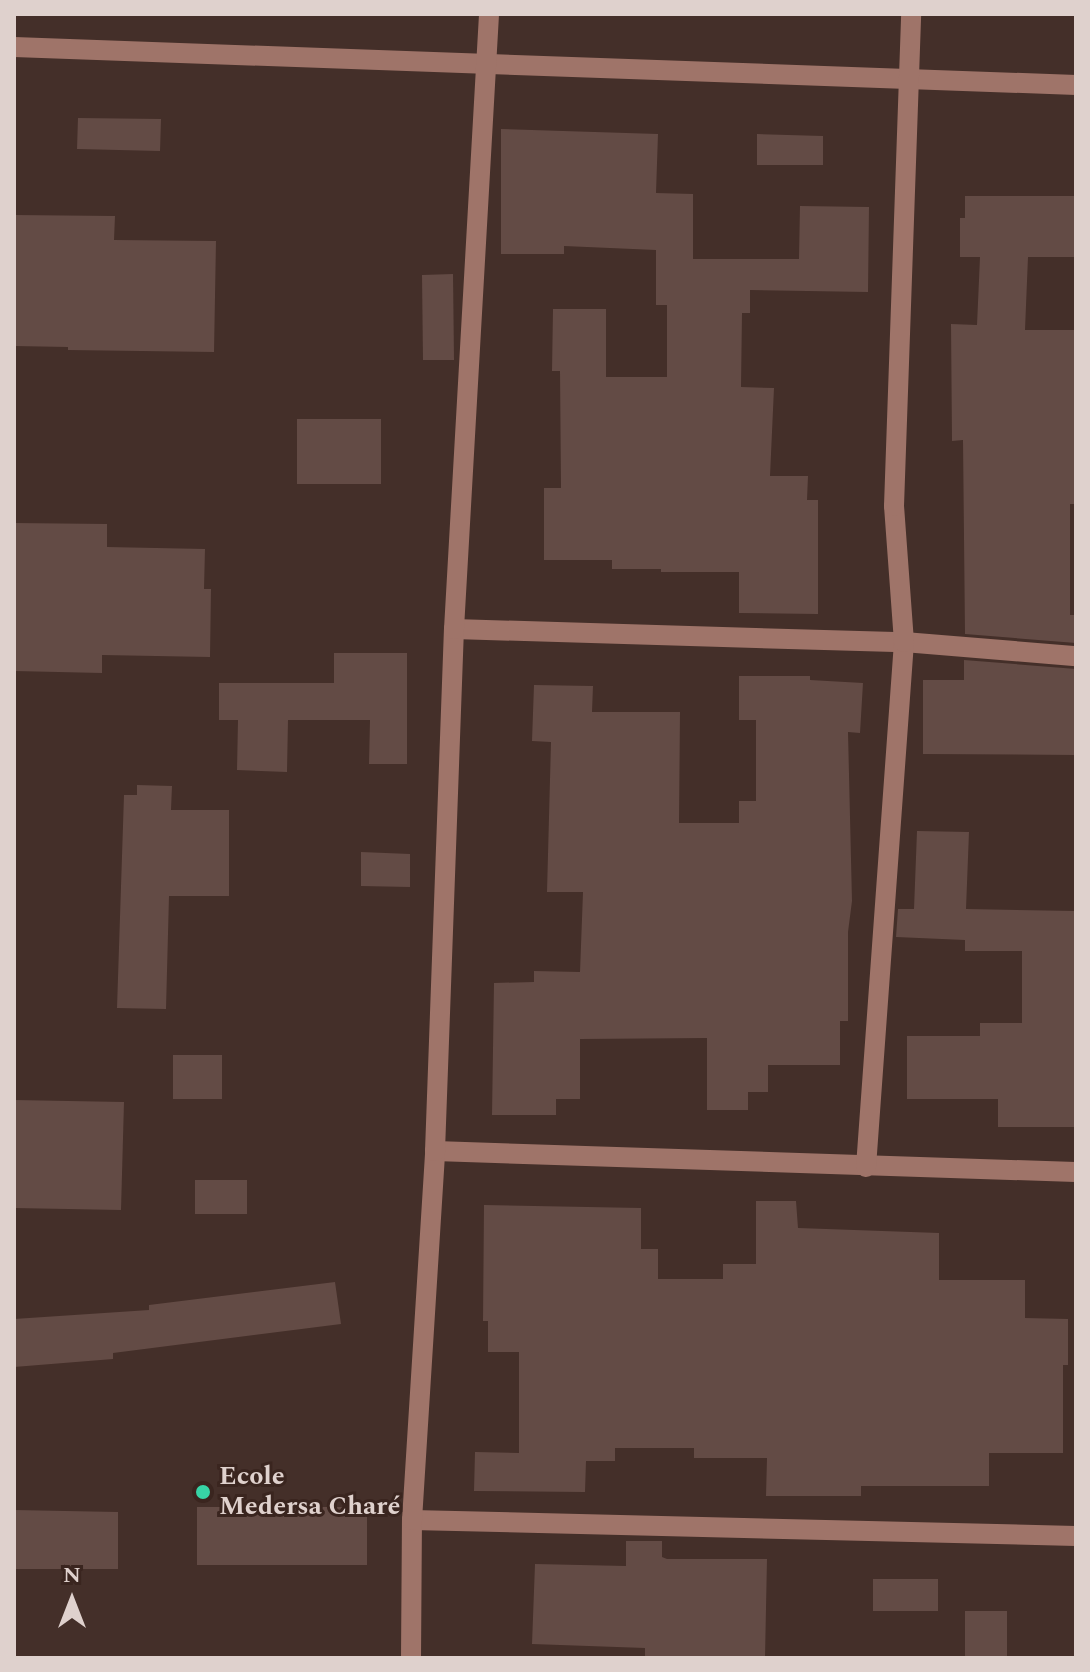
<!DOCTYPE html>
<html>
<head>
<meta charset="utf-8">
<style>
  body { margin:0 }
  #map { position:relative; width:1090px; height:1672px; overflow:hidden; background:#442f29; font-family:Spectral,serif }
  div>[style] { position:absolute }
  .building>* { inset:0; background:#634b45 }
  .minor>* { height:20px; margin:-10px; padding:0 10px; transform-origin:10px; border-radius:10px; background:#9f7469 }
  .dots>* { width:22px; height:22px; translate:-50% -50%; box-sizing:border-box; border:4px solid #3a251f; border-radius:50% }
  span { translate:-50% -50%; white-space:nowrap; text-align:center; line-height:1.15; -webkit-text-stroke:6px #3a251f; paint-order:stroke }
  .poi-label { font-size:26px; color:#dfd1cd; font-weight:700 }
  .left { translate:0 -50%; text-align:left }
  .frame { position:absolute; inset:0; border:16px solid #dfd1cd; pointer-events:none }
  .north { position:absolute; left:32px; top:1560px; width:80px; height:80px; -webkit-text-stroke:6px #3a251f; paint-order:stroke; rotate:0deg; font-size:22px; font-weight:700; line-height:32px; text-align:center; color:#dfd1cd }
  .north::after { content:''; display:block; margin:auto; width:28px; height:36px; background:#dfd1cd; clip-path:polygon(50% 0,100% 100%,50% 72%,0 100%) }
</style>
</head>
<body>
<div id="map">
  <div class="building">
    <i style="clip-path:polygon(78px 118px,161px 119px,160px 151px,77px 149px)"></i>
    <i style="clip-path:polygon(501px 129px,658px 134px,656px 193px,693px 194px,693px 259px,799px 259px,800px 206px,869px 207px,868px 292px,750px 290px,750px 313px,742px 313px,741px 387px,774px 388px,770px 476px,808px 476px,807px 500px,818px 500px,818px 614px,739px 613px,739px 572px,661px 572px,661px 569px,612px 569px,612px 560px,544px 560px,544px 488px,561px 488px,560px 371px,552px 371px,553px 309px,606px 309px,606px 377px,667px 377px,667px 305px,656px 305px,656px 250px,564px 246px,564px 254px,501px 254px)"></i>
    <i style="clip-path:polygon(757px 134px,823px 136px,823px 165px,757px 165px)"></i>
    <i style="clip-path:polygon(965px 196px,1076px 196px,1076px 257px,1028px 257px,1025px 330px,1076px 330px,1076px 504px,1070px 504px,1070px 615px,1076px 615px,1076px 643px,965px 634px,963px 440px,952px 441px,951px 324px,977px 325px,980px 257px,960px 257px,960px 218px,965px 218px)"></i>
    <i style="clip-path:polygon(14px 215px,115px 216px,114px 240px,216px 241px,214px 352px,68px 350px,68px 347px,14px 346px)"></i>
    <i style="clip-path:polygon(453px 274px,454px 360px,423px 360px,422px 275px)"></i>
    <i style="clip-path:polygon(297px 419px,381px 419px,381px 484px,297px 484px)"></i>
    <i style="clip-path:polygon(14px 523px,107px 524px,107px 547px,205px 549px,204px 589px,211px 589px,210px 657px,102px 655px,102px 673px,14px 671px)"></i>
    <i style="clip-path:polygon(334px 653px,407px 653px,407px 764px,369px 764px,370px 720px,288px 720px,287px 772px,237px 770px,238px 720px,219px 720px,219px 683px,334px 683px)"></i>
    <i style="clip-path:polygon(964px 660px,1076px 669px,1076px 755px,923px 754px,923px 680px,964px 680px)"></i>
    <i style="clip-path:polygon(739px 676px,810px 676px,810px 680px,863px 683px,860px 733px,848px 732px,852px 901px,848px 932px,848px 1021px,840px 1021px,840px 1065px,768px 1065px,768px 1092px,748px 1092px,748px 1110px,707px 1110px,707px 1038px,580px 1039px,580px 1099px,556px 1099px,556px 1115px,492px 1115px,494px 983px,534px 982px,534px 971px,580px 972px,583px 892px,547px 892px,551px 742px,532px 741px,534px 685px,593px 686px,592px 712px,680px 712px,679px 823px,739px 823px,739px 801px,756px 801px,756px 720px,739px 720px)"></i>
    <i style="clip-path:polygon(137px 785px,172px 786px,171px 810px,229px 810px,229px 896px,169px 896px,166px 1009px,117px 1008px,124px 795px,137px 795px)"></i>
    <i style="clip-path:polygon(917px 831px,969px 832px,966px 909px,1076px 911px,1076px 1127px,998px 1127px,998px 1099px,907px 1099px,907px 1036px,980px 1036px,980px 1023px,1022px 1023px,1022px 951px,965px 951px,965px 940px,896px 937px,898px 909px,914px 909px)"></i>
    <i style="clip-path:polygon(361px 852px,410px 854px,410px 887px,361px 886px)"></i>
    <i style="clip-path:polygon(173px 1055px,222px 1055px,222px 1099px,173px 1099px)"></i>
    <i style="clip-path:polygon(14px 1100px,124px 1102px,121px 1210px,14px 1208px)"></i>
    <i style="clip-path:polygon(195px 1180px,247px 1180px,247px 1214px,195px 1214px)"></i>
    <i style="clip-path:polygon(756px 1201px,796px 1201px,798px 1228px,939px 1233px,939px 1280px,1025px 1280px,1025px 1318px,1068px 1319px,1068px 1365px,1063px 1365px,1063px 1453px,989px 1453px,989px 1486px,861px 1486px,861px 1496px,766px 1496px,767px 1458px,694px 1458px,694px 1448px,615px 1448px,615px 1461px,586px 1461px,585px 1492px,474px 1491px,475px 1452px,519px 1453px,519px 1352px,488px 1352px,488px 1321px,483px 1321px,484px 1205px,641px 1208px,641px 1249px,658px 1249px,658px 1279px,723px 1279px,723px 1264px,756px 1264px)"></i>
    <i style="clip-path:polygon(335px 1282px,341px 1324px,113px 1353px,113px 1359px,14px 1367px,14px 1319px,149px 1310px,149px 1305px)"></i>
    <i style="clip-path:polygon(197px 1507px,367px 1507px,367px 1565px,197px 1565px)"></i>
    <i style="clip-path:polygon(14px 1510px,118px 1512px,118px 1569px,14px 1569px)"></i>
    <i style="clip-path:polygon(626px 1541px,662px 1541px,662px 1557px,667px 1559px,767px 1559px,765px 1658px,645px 1658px,645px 1648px,532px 1644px,535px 1564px,626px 1566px)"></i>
    <i style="clip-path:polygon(873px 1579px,938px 1579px,938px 1611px,873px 1611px)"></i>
    <i style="clip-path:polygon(965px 1611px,1007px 1611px,1007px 1658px,965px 1658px)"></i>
  </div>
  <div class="minor">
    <i style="left:14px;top:47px;width:1063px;rotate:2.05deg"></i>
    <i style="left:454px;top:629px;width:450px;rotate:1.7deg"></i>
    <i style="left:904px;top:642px;width:173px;rotate:4.7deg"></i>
    <i style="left:435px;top:1151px;width:641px;rotate:1.88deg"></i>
    <i style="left:866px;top:1167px;width:526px;rotate:-85.86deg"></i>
    <i style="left:904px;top:642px;width:136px;rotate:-94.2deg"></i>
    <i style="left:894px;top:506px;width:492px;rotate:-88deg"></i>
    <i style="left:412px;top:1520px;width:664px;rotate:1.38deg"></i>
    <i style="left:411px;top:1658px;width:138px;rotate:-89.6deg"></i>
    <i style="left:412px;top:1520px;width:370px;rotate:-86.4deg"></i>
    <i style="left:435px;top:1151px;width:522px;rotate:-87.92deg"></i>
    <i style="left:454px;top:629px;width:616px;rotate:-86.74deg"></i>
  </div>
  <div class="dots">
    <i style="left:203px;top:1492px;background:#37d4a6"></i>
  </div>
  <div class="poi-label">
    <span class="left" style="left:219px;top:1492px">Ecole<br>Medersa Charé</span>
  </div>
  <div class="frame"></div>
  <div class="north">N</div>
</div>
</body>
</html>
